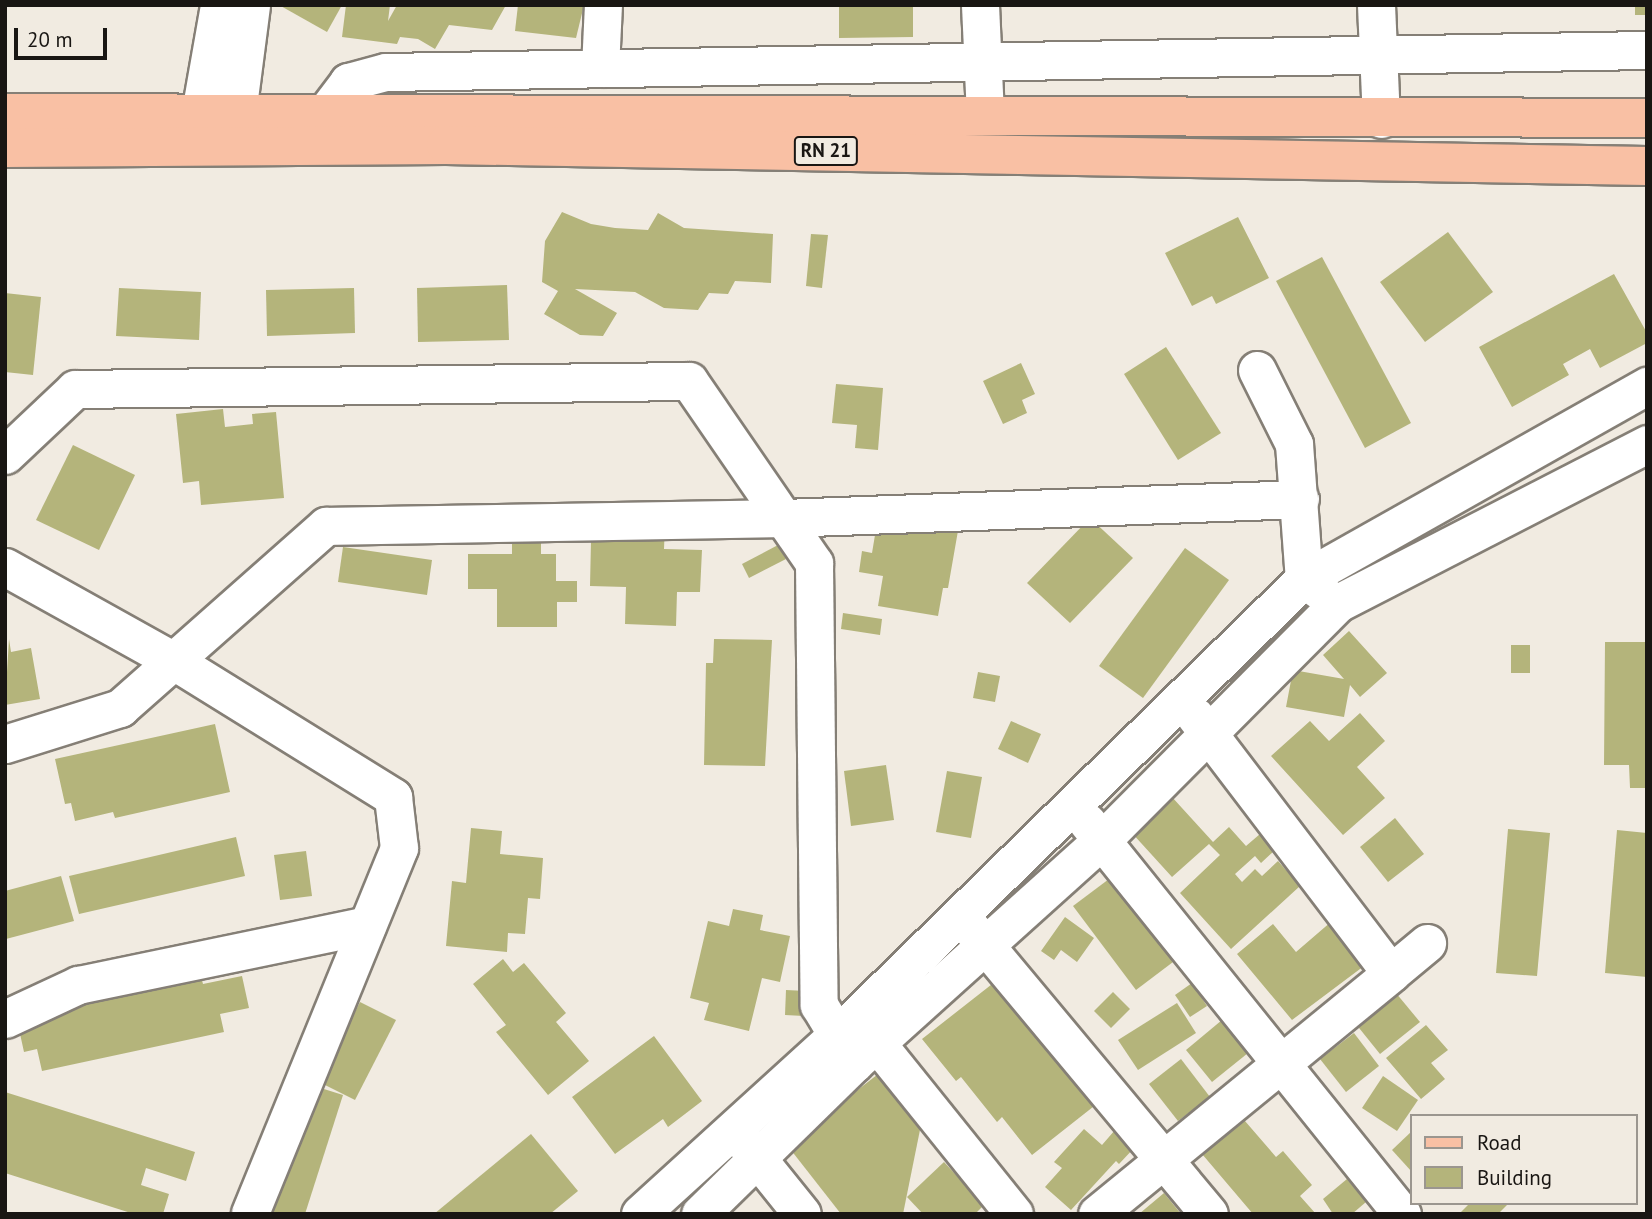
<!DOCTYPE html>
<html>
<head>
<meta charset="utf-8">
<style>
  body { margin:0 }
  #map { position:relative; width:1652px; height:1219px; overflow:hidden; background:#f1ebe1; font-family:"PT Sans",sans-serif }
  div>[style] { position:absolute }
  .building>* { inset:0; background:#b4b47b }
  .roads { filter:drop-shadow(2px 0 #857f76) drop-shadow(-2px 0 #857f76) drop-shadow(0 2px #857f76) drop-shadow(0 -2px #857f76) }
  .minor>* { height:37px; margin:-18.5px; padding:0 18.5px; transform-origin:18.5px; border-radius:18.5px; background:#fff }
  .major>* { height:38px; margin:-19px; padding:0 19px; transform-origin:19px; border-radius:19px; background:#f9c0a4 }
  span { translate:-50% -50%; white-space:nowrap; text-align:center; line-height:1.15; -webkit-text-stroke:6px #f1ebe1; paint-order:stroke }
  .shield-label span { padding:2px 5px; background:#f1ebe1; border:2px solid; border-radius:5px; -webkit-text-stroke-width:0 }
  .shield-label { font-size:19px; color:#191613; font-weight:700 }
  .frame { position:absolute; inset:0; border:7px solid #191613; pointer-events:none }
  .legend { position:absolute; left:1410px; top:1114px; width:228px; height:91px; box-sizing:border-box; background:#f1ebe1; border:2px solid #9b968f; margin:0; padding:9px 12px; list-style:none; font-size:21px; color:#191613 }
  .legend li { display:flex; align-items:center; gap:14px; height:35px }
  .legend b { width:35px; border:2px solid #9b968f }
  .scale { position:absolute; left:14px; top:28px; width:93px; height:32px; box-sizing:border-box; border:4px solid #191613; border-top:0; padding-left:9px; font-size:21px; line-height:24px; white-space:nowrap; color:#191613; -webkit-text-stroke:5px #f1ebe1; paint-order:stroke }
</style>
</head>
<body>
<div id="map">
  <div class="building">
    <i style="clip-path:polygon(279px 5px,342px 5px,327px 32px)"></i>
    <i style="clip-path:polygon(346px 5px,390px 5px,388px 21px,397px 5px,506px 5px,492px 30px,449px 25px,435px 49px,418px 39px,400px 37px,397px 44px,342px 37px)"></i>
    <i style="clip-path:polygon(518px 5px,584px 5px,576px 38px,515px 31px)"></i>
    <i style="clip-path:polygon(839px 5px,913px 5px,913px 37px,839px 38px)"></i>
    <i style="clip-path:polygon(1635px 5px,1647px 5px,1647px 15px,1635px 15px)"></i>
    <i style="clip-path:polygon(562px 212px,591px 224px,615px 228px,648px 230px,658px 213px,684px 228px,773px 234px,771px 283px,735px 281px,728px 294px,709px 293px,698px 310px,664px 308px,635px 292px,575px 289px,617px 313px,603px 336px,580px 335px,544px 314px,558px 291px,542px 282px,545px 241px)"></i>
    <i style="clip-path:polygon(1238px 217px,1269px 278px,1216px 304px,1212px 296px,1192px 306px,1165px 253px)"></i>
    <i style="clip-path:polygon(1448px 232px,1493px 292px,1425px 342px,1380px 282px)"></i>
    <i style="clip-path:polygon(811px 234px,828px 235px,822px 288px,806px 286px)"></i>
    <i style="clip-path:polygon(1322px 257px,1411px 423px,1365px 448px,1276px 281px)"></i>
    <i style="clip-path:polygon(1614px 274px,1647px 333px,1647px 343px,1600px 368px,1590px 349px,1563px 364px,1569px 375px,1512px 407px,1479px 347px)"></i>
    <i style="clip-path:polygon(507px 285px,509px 340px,418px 342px,417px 288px)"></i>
    <i style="clip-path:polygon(119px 288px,201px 292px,199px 340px,116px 336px)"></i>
    <i style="clip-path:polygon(354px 288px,355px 333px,267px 336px,266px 290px)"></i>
    <i style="clip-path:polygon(5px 293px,41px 297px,33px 375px,5px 372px)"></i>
    <i style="clip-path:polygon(1166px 347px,1221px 433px,1178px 460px,1124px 374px)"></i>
    <i style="clip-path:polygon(1021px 363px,1035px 394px,1022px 400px,1027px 413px,1003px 424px,983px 381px)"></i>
    <i style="clip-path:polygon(836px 384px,883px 388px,878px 450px,855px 448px,857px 425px,832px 423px)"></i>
    <i style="clip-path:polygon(223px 409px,225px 427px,253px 424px,252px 414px,276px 412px,284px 498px,201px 505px,199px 481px,183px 483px,176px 414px)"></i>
    <i style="clip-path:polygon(73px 445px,135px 475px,99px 550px,36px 520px)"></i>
    <i style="clip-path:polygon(879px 511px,959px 525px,948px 588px,943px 588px,938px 616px,878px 606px,883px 576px,859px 572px,862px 551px,872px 553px)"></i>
    <i style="clip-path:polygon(1090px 518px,1133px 558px,1070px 623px,1027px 583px)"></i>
    <i style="clip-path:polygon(630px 522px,665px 523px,664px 549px,702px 550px,700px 592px,677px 592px,676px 626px,625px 624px,626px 587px,590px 586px,591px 541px,630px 542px)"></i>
    <i style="clip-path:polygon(512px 536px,541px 536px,541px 554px,556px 554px,556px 581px,577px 581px,577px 602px,557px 602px,557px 627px,497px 627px,497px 589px,468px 589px,468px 554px,512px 554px)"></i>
    <i style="clip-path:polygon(778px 545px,786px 559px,749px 578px,742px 564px)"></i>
    <i style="clip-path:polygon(343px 547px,432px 560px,427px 595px,338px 582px)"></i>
    <i style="clip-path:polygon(1185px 548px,1229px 580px,1143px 698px,1099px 666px)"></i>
    <i style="clip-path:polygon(843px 613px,882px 619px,880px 635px,841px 629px)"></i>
    <i style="clip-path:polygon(1349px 631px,1387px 673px,1360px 697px,1350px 685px,1344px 717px,1286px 707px,1293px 670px,1344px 679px,1323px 655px)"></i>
    <i style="clip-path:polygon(9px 639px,11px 652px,31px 648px,40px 699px,5px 705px)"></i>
    <i style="clip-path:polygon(714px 639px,772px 640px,765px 766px,704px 765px,706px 663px,713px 663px)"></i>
    <i style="clip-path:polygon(1605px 642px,1647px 642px,1647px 788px,1630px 788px,1629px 765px,1604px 765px)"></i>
    <i style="clip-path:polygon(1511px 645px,1530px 645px,1530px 673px,1511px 673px)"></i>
    <i style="clip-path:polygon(978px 672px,1000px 676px,995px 702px,973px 698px)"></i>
    <i style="clip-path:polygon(1360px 713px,1385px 741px,1357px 767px,1385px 798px,1343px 835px,1271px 756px,1310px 721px,1329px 741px)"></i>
    <i style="clip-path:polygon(1011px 721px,1041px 734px,1028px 763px,998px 749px)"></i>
    <i style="clip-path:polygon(215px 724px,230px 792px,115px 818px,113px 812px,75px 821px,71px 803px,65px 804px,55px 759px)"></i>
    <i style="clip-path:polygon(886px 765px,894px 820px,851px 826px,844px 771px)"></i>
    <i style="clip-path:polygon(947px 771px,982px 777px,971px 838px,936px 832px)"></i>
    <i style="clip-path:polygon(1161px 785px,1213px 842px,1229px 827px,1246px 846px,1260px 834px,1275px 850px,1261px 863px,1255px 856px,1235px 874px,1242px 882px,1255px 869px,1262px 876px,1278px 861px,1300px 886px,1231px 949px,1180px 893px,1220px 855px,1209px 844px,1172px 877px,1121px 821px)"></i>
    <i style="clip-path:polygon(1395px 818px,1424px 854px,1388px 882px,1360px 847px)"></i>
    <i style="clip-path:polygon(471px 828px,502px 831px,500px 854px,543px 858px,540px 899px,528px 898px,525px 934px,508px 933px,507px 952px,446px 946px,452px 881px,466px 883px)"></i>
    <i style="clip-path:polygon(1508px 829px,1550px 833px,1537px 976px,1496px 973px)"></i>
    <i style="clip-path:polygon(1617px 830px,1647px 833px,1647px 977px,1605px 973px)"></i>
    <i style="clip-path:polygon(236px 837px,245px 876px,79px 914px,69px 876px)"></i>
    <i style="clip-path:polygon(306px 851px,312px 896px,280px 900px,274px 855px)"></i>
    <i style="clip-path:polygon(61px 876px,74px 921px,6px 939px,5px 891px)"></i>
    <i style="clip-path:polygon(1109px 879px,1177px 959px,1136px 990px,1073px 906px)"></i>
    <i style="clip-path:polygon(733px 909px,763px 915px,760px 930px,790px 936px,780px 982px,762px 978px,749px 1031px,704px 1020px,709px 1003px,690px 998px,708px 921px,729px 926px)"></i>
    <i style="clip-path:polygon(1065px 917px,1094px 938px,1077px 962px,1061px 950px,1054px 960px,1041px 951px)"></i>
    <i style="clip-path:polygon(1332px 921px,1368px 963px,1292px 1020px,1237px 954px,1273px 924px,1296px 952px)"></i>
    <i style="clip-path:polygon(503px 959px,513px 972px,524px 963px,566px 1013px,556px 1022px,589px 1061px,548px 1095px,496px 1032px,506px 1025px,473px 984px)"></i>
    <i style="clip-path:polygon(198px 965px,203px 984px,242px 976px,249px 1008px,220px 1014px,224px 1032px,42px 1071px,37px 1049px,24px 1052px,15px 1011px)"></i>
    <i style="clip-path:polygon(996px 981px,1098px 1103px,1032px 1155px,1002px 1117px,997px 1122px,961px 1077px,956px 1081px,922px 1039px)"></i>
    <i style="clip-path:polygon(1386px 981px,1420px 1022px,1380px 1054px,1347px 1013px)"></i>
    <i style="clip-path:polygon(1192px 983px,1207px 1006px,1190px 1017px,1175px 995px)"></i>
    <i style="clip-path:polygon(786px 990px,806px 991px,804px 1016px,785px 1015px)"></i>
    <i style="clip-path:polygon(1113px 992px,1130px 1009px,1111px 1028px,1094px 1011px)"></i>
    <i style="clip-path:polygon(360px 1002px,396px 1020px,355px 1100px,319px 1082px)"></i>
    <i style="clip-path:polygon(1177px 1003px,1196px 1033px,1138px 1070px,1118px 1040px)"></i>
    <i style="clip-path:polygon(1222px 1020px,1248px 1053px,1212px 1082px,1186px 1050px)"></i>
    <i style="clip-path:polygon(1426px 1025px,1448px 1050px,1431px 1063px,1445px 1079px,1421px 1099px,1386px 1058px)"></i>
    <i style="clip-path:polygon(1354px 1033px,1379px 1066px,1346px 1092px,1320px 1059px)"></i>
    <i style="clip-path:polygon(654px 1036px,702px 1101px,668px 1127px,663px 1119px,615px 1154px,572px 1097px)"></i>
    <i style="clip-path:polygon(1181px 1059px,1210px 1097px,1178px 1121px,1149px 1084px)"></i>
    <i style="clip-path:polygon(882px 1071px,923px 1115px,903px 1214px,841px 1214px,787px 1145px)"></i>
    <i style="clip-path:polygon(1383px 1076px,1418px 1100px,1397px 1131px,1362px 1108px)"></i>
    <i style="clip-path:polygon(308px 1084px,343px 1095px,305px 1214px,267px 1214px)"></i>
    <i style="clip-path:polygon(5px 1092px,195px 1152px,186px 1181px,146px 1168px,141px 1185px,169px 1194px,163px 1214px,134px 1214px,5px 1173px)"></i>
    <i style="clip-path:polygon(1232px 1106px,1276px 1157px,1283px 1151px,1312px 1185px,1300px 1196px,1316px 1214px,1253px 1214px,1191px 1141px)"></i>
    <i style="clip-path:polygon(1084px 1129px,1102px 1145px,1115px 1130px,1135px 1147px,1119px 1164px,1116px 1161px,1071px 1210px,1045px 1187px,1062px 1168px,1054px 1162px)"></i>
    <i style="clip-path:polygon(1412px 1131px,1412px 1172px,1392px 1150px)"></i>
    <i style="clip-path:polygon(531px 1134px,578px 1191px,550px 1214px,434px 1214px)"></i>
    <i style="clip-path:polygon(944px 1162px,984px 1205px,975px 1214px,923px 1214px,907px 1197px)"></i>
    <i style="clip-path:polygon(1347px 1179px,1366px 1202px,1352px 1214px,1333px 1214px,1323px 1199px)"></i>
    <i style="clip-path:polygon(1164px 1193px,1181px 1214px,1139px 1214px)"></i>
    <i style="clip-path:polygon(1470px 1203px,1509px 1203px,1498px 1214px,1459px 1214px)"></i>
  </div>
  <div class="roads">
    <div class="minor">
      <i style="left:980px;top:5px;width:111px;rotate:87.4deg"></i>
      <i style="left:1376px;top:5px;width:114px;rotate:87.5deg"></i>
      <i style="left:600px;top:68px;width:63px;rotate:-87.3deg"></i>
      <i style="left:325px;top:113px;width:39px;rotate:-53deg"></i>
      <i style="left:348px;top:82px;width:39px;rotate:-15deg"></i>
      <i style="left:386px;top:72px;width:1261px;rotate:-1deg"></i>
      <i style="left:203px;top:142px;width:29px;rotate:-96deg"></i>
      <i style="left:200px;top:113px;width:110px;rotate:-80deg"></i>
      <i style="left:233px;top:144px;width:140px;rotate:-82.6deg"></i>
      <i style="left:1257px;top:370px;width:83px;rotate:63.4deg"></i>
      <i style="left:1294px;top:444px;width:135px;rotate:85.8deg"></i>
      <i style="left:1304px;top:579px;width:22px;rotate:36deg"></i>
      <i style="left:5px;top:455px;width:96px;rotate:-43.3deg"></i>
      <i style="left:75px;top:389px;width:614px;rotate:-0.75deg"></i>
      <i style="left:689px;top:381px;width:221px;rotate:55.5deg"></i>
      <i style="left:814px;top:563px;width:442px;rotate:89.4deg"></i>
      <i style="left:819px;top:1005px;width:68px;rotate:58.9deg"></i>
      <i style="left:5px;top:567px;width:193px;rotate:29.1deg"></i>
      <i style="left:174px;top:661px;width:258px;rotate:31.8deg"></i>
      <i style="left:393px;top:797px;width:51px;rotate:83.3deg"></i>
      <i style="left:399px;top:848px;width:395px;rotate:112.2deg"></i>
      <i style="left:1195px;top:716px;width:323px;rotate:52.7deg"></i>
      <i style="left:1391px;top:973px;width:47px;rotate:-39.8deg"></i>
      <i style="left:5px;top:744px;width:121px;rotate:-17.4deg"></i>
      <i style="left:120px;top:708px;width:275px;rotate:-41.5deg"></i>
      <i style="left:326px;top:526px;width:457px;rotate:-1deg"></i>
      <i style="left:783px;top:518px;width:517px;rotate:-2.1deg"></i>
      <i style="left:1087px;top:822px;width:503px;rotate:51.22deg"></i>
      <i style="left:970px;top:927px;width:373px;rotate:50.2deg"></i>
      <i style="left:5px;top:1019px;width:81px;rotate:-25deg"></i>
      <i style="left:78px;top:985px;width:295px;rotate:-11.7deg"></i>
      <i style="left:863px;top:1026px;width:241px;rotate:51.2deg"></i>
      <i style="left:741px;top:1138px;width:97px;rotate:51.2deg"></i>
      <i style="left:640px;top:1214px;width:266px;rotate:-42.3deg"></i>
      <i style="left:837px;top:1035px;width:653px;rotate:-44.32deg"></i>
      <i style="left:1304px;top:579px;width:394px;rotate:-29.4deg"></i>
      <i style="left:700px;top:1214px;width:216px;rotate:-44.4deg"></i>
      <i style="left:854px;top:1063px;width:334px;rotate:-42deg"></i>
      <i style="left:1102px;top:840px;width:334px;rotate:-45.1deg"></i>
      <i style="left:1338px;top:603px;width:348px;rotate:-27.2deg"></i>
      <i style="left:1097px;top:1214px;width:380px;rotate:-39.3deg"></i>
    </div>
    <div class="major">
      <i style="left:5px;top:113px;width:1642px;rotate:0.17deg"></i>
      <i style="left:5px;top:148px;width:441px;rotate:-0.4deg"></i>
      <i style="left:446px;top:145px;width:1201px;rotate:1deg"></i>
    </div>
  </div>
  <div class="shield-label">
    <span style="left:826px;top:151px">RN 21</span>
  </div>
  <div class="frame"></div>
  <ul class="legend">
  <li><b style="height:9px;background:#f9c0a4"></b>Road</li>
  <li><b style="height:19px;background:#b4b47b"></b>Building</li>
  </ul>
  <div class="scale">20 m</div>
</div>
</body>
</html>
